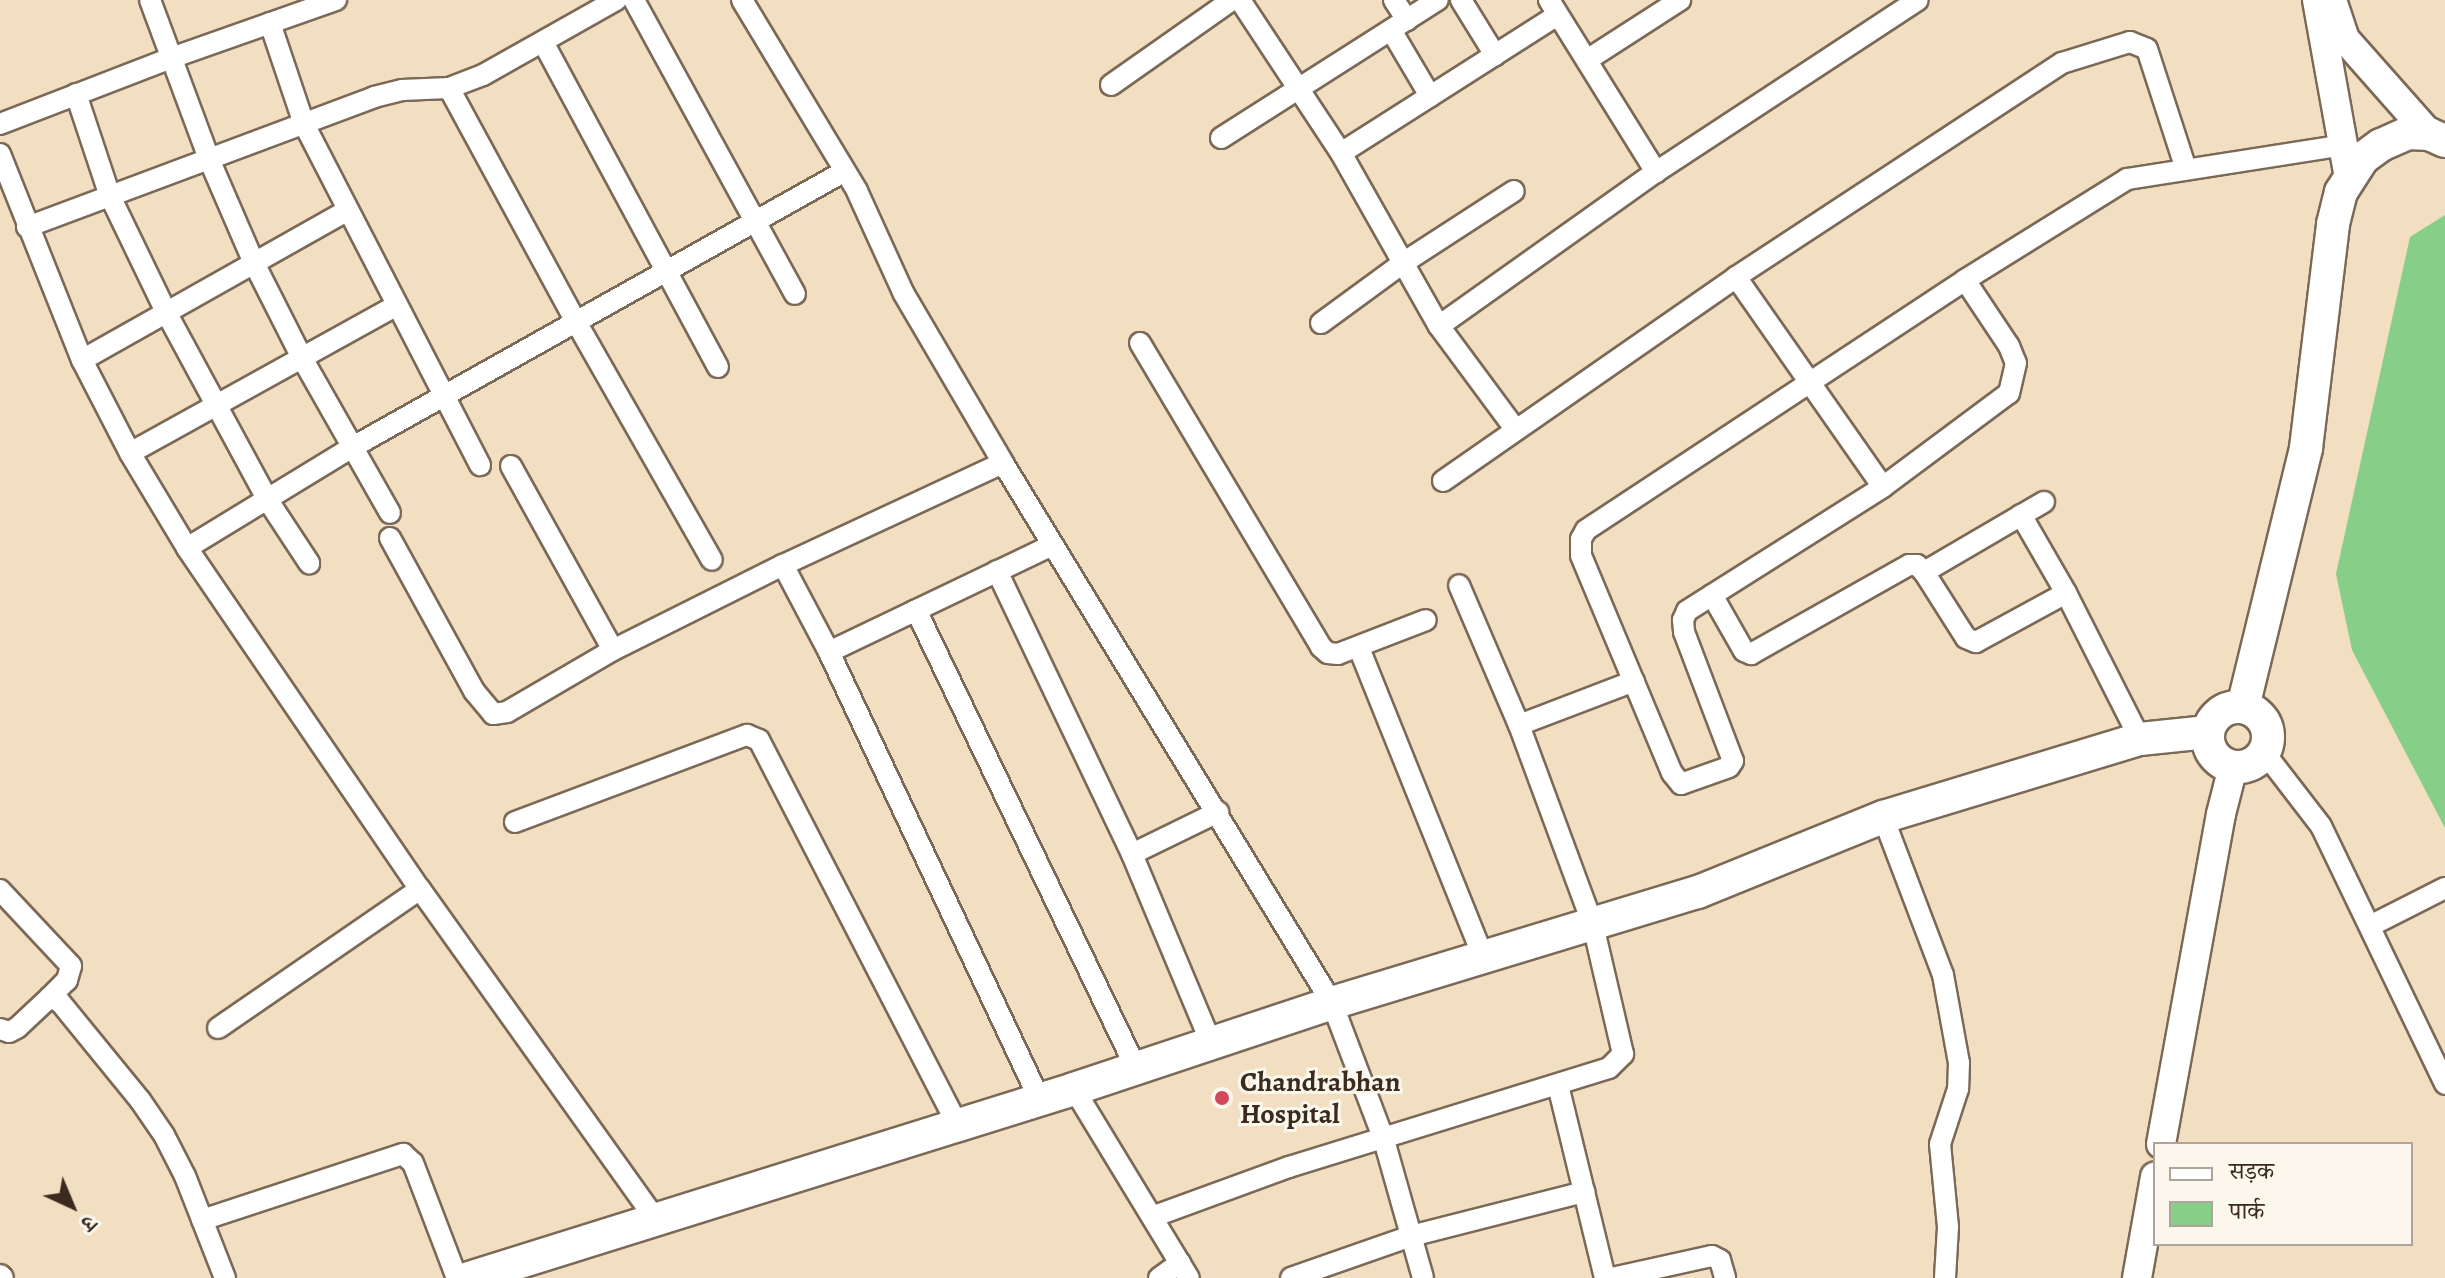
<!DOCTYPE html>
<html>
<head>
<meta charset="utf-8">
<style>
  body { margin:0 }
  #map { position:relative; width:2445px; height:1278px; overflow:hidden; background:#f2dec1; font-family:Alegreya,"Noto Serif Devanagari",serif }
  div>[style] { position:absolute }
  .green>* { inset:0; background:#87ce88 }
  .roads { filter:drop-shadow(2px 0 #7b6957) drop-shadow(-2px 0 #7b6957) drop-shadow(0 2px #7b6957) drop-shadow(0 -2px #7b6957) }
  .street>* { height:20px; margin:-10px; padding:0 10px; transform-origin:10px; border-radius:10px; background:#fff }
  .secondary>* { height:28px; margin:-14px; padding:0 14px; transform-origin:14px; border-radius:14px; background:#fff }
  .primary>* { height:32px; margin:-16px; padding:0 16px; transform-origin:16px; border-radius:16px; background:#fff }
  .primary>.ring { margin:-16px; padding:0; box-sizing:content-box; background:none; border:32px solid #fff; border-radius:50% }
  .dots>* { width:22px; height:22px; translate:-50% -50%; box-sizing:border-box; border:4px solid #fbf7ec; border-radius:50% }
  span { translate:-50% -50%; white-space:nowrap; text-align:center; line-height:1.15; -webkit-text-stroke:6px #fbf7ec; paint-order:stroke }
  .poi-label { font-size:28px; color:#3b2a1e; font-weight:700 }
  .left { translate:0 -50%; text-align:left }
  .legend { position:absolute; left:2153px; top:1142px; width:260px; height:104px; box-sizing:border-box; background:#fbf7ec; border:2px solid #aea59a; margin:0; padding:10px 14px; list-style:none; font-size:24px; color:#3b2a1e }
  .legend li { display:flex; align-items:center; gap:16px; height:40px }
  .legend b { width:40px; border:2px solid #aea59a }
  .north { position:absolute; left:32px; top:1166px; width:80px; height:80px; -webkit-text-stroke:6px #fbf7ec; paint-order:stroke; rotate:136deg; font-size:22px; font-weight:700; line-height:32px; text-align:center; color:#3b2a1e }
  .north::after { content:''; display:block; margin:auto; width:28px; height:36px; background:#3b2a1e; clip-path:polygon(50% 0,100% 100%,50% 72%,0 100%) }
</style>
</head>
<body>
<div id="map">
  <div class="green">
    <i style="clip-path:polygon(2445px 215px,2445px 828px,2352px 650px,2336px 574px,2410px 237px)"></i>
  </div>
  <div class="roads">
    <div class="street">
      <i style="left:150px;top:0;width:170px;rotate:69.6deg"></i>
      <i style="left:209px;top:159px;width:113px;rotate:66.6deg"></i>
      <i style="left:254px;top:263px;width:106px;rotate:63.2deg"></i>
      <i style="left:302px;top:358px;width:178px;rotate:60.4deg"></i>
      <i style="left:634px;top:0;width:335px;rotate:61.3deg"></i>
      <i style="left:742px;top:0;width:223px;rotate:58.9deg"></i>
      <i style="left:857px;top:191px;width:113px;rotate:65.5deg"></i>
      <i style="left:904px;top:294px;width:196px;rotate:59.6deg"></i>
      <i style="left:1003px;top:463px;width:632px;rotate:58.65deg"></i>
      <i style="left:1332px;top:1003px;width:147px;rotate:69.2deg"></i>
      <i style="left:1384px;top:1140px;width:143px;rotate:74.2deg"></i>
      <i style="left:1240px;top:0;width:183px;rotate:56.6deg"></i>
      <i style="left:1341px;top:153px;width:199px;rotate:60.5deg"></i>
      <i style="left:1439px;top:326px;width:129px;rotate:53.5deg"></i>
      <i style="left:1394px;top:0;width:24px;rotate:57deg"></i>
      <i style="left:1461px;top:0;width:65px;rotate:58.3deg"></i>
      <i style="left:1549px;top:0;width:203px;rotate:58.1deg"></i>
      <i style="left:270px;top:23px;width:107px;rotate:71.4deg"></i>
      <i style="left:304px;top:124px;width:384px;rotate:62.7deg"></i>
      <i style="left:1391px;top:30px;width:77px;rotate:59.4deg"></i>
      <i style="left:543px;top:42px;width:369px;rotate:61.7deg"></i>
      <i style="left:1587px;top:60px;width:111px;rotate:-32.8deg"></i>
      <i style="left:1111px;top:85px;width:148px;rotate:-35.1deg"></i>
      <i style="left:449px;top:88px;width:264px;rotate:61.5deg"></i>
      <i style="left:575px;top:320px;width:276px;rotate:60.3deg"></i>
      <i style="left:76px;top:94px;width:108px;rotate:71.6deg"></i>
      <i style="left:110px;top:196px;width:129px;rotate:64.2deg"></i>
      <i style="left:166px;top:312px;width:213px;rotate:61.6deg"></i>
      <i style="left:267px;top:499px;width:77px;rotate:56.7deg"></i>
      <i style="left:0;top:124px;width:183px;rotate:-21.1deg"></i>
      <i style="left:171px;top:58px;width:175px;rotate:-19.4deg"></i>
      <i style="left:1221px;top:138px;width:257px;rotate:-32.5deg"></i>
      <i style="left:1341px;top:153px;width:257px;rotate:-32.5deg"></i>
      <i style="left:0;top:154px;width:222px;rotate:68.3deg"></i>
      <i style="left:82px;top:360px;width:105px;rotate:62.7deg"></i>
      <i style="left:130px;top:453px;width:111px;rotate:59deg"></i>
      <i style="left:187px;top:548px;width:413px;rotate:55.7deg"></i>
      <i style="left:420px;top:889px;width:408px;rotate:54.5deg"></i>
      <i style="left:27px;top:227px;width:371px;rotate:-20.5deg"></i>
      <i style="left:374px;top:97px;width:29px;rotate:-14deg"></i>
      <i style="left:402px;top:90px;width:47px;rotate:-2.4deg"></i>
      <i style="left:449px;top:88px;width:36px;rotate:-21deg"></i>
      <i style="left:483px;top:75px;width:153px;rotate:-29.4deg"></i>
      <i style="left:1736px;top:277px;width:256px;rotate:55deg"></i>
      <i style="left:1965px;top:280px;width:79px;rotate:56.3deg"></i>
      <i style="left:2009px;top:346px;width:18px;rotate:68deg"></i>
      <i style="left:2016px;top:363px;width:31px;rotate:103deg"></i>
      <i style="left:2009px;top:393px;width:157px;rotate:143.3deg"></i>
      <i style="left:1883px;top:487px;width:232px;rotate:147.7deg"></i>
      <i style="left:1687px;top:611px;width:10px;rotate:114deg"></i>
      <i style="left:1683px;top:620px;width:12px;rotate:85deg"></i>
      <i style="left:1684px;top:632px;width:138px;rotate:69.2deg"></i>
      <i style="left:1733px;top:761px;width:7px;rotate:124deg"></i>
      <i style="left:1729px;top:767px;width:51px;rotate:160.5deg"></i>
      <i style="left:1681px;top:784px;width:14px;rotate:-129deg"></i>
      <i style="left:1672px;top:773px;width:236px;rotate:-112.7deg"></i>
      <i style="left:1581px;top:555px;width:16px;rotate:-90deg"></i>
      <i style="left:1581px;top:539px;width:10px;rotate:-61deg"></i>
      <i style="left:1586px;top:530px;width:454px;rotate:-33.4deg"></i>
      <i style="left:1965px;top:280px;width:191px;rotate:-31.9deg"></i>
      <i style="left:2127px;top:179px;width:219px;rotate:-8.9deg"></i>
      <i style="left:1321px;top:323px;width:102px;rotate:-36.2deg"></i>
      <i style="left:1403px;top:263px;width:132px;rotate:-33deg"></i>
      <i style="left:1439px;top:326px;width:266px;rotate:-35.4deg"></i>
      <i style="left:1656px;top:172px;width:313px;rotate:-33.3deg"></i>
      <i style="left:1140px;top:343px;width:354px;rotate:59.2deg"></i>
      <i style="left:1321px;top:647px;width:9px;rotate:41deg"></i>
      <i style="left:1328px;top:653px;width:10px;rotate:6deg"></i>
      <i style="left:1338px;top:654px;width:94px;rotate:-21.1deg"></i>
      <i style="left:82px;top:360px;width:305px;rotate:-29.4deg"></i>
      <i style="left:130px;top:453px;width:305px;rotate:-29deg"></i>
      <i style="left:511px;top:466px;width:210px;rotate:61deg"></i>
      <i style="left:1443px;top:481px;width:357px;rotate:-34.8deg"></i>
      <i style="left:1736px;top:277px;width:390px;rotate:-33.3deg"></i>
      <i style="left:2062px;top:63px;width:71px;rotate:-17.2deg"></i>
      <i style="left:2130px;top:42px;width:18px;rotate:22deg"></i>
      <i style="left:2147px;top:49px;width:126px;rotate:72deg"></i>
      <i style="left:2021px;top:515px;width:90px;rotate:60deg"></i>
      <i style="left:2066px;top:593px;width:164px;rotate:63.1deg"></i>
      <i style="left:390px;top:538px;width:175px;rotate:61.2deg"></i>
      <i style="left:474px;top:691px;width:30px;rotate:50deg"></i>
      <i style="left:493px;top:714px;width:14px;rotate:-8deg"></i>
      <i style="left:507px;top:712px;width:123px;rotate:-30.3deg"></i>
      <i style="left:613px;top:650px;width:190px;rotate:-26.6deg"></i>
      <i style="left:783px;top:565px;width:242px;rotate:-24.9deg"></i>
      <i style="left:187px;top:548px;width:192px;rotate:-31.4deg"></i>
      <i style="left:351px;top:448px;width:566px;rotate:-29.28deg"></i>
      <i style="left:783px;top:565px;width:98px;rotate:62.1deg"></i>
      <i style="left:829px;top:652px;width:495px;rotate:64.8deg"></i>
      <i style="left:997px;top:571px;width:314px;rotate:64.5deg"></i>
      <i style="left:1132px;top:854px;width:205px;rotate:67.3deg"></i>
      <i style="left:1924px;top:572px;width:139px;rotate:-30.3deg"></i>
      <i style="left:1712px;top:595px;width:64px;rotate:60.3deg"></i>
      <i style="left:1744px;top:651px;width:8px;rotate:23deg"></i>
      <i style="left:1751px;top:654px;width:181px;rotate:-29.4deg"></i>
      <i style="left:1909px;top:565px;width:8px"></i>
      <i style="left:1917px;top:565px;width:10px;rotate:45deg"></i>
      <i style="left:1924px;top:572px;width:78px;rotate:57.5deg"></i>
      <i style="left:1966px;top:638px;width:11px;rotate:22deg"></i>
      <i style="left:1976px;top:642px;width:102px;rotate:-28.6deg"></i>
      <i style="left:916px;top:610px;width:508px;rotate:64.34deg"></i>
      <i style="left:1359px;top:648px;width:335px;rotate:68.1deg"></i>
      <i style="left:829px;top:652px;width:247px;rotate:-25.6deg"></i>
      <i style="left:1519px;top:725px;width:123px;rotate:-20.9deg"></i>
      <i style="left:2264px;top:752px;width:93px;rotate:52.4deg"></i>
      <i style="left:2321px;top:826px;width:286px;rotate:64.3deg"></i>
      <i style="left:1883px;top:817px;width:169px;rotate:69.2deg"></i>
      <i style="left:1943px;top:975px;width:89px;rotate:79.7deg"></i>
      <i style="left:1959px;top:1063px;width:26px;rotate:92deg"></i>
      <i style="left:1958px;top:1089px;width:58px;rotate:108.1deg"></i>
      <i style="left:1940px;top:1144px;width:83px;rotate:84.5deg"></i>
      <i style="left:1948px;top:1227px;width:51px;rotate:93.4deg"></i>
      <i style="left:515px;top:822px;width:248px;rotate:-20.6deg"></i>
      <i style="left:747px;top:735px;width:13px;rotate:23deg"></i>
      <i style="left:759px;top:740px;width:434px;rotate:62.7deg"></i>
      <i style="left:1132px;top:854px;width:96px;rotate:-26deg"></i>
      <i style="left:0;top:890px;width:104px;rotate:46.9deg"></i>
      <i style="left:71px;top:966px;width:15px;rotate:106deg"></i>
      <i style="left:67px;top:980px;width:24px;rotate:135deg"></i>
      <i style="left:2370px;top:926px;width:84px;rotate:-26.9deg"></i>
      <i style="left:218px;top:1028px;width:245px;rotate:-34.5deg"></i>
      <i style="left:0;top:1029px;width:9px;rotate:18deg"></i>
      <i style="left:9px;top:1032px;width:9px;rotate:-27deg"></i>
      <i style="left:17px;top:1028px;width:45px;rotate:-43.2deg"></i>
      <i style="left:50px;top:997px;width:11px;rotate:27deg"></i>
      <i style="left:60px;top:1002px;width:127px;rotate:50.8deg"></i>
      <i style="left:140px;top:1100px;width:42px;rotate:55.6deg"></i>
      <i style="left:164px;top:1135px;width:46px;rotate:62.9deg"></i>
      <i style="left:185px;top:1176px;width:110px;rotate:68.6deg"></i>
      <i style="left:1558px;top:1085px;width:199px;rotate:76.3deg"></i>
      <i style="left:1074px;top:1089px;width:221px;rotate:58.7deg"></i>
      <i style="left:1152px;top:1217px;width:146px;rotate:-20.1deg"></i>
      <i style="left:1289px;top:1167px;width:335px;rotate:-17.2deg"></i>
      <i style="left:1609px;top:1068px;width:20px;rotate:-45deg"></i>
      <i style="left:1623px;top:1054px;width:132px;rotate:-103.1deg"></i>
      <i style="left:1593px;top:925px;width:213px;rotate:-110.3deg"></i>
      <i style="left:1519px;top:725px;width:152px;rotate:-113.2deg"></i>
      <i style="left:202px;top:1220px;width:212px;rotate:-18.2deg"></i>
      <i style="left:403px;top:1154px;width:13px;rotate:42deg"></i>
      <i style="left:413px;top:1163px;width:123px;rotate:69.1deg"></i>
      <i style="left:0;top:1275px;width:4px;rotate:45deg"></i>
      <i style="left:1159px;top:1278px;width:26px;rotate:-36deg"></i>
      <i style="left:1291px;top:1278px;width:127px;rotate:-19.3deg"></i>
      <i style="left:1411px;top:1236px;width:179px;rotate:-14.3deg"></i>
      <i style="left:1612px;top:1278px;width:102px;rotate:-12.4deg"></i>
      <i style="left:1712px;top:1256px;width:9px;rotate:27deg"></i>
      <i style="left:1720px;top:1260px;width:19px;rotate:74deg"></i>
    </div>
    <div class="secondary">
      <i style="left:2317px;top:0;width:180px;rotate:79.8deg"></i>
      <i style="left:2332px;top:0;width:41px;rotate:71.6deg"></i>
      <i style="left:2345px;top:39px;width:127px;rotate:48.5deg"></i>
      <i style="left:2161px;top:1144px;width:335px;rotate:-79.7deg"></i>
      <i style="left:2221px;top:814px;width:49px;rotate:-75.7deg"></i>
      <i style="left:2137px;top:1278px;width:103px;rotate:-79.9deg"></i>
    </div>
    <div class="primary">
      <i style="left:2243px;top:707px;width:267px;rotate:-76.3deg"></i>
      <i style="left:2306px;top:448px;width:226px;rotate:-83.1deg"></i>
      <i style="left:2333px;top:224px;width:33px;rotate:-76deg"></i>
      <i style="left:2341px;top:192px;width:40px;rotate:-57.1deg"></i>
      <i style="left:2363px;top:158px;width:22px;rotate:-36deg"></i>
      <i style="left:2381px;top:145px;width:30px;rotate:-24deg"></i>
      <i style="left:2408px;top:133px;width:21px;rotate:3deg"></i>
      <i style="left:2429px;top:134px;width:17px;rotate:24deg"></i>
      <i class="ring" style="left:2208px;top:707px;width:28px;height:28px"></i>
      <i style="left:469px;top:1278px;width:634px;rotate:-17.35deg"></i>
      <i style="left:1074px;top:1089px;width:272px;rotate:-18.4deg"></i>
      <i style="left:1332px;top:1003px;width:382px;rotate:-16.9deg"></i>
      <i style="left:1698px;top:892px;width:200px;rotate:-22.1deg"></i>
      <i style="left:1883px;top:817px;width:269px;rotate:-16.9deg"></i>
      <i style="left:2140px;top:739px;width:68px;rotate:-5.9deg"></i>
    </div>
  </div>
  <div class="dots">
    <i style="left:1222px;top:1098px;background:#d1495b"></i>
  </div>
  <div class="poi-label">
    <span class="left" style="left:1240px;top:1098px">Chandrabhan<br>Hospital</span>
  </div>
  <ul class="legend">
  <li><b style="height:10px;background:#fff"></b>सड़क</li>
  <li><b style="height:22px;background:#87ce88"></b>पार्क</li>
  </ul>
  <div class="north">उ</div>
</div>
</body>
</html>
